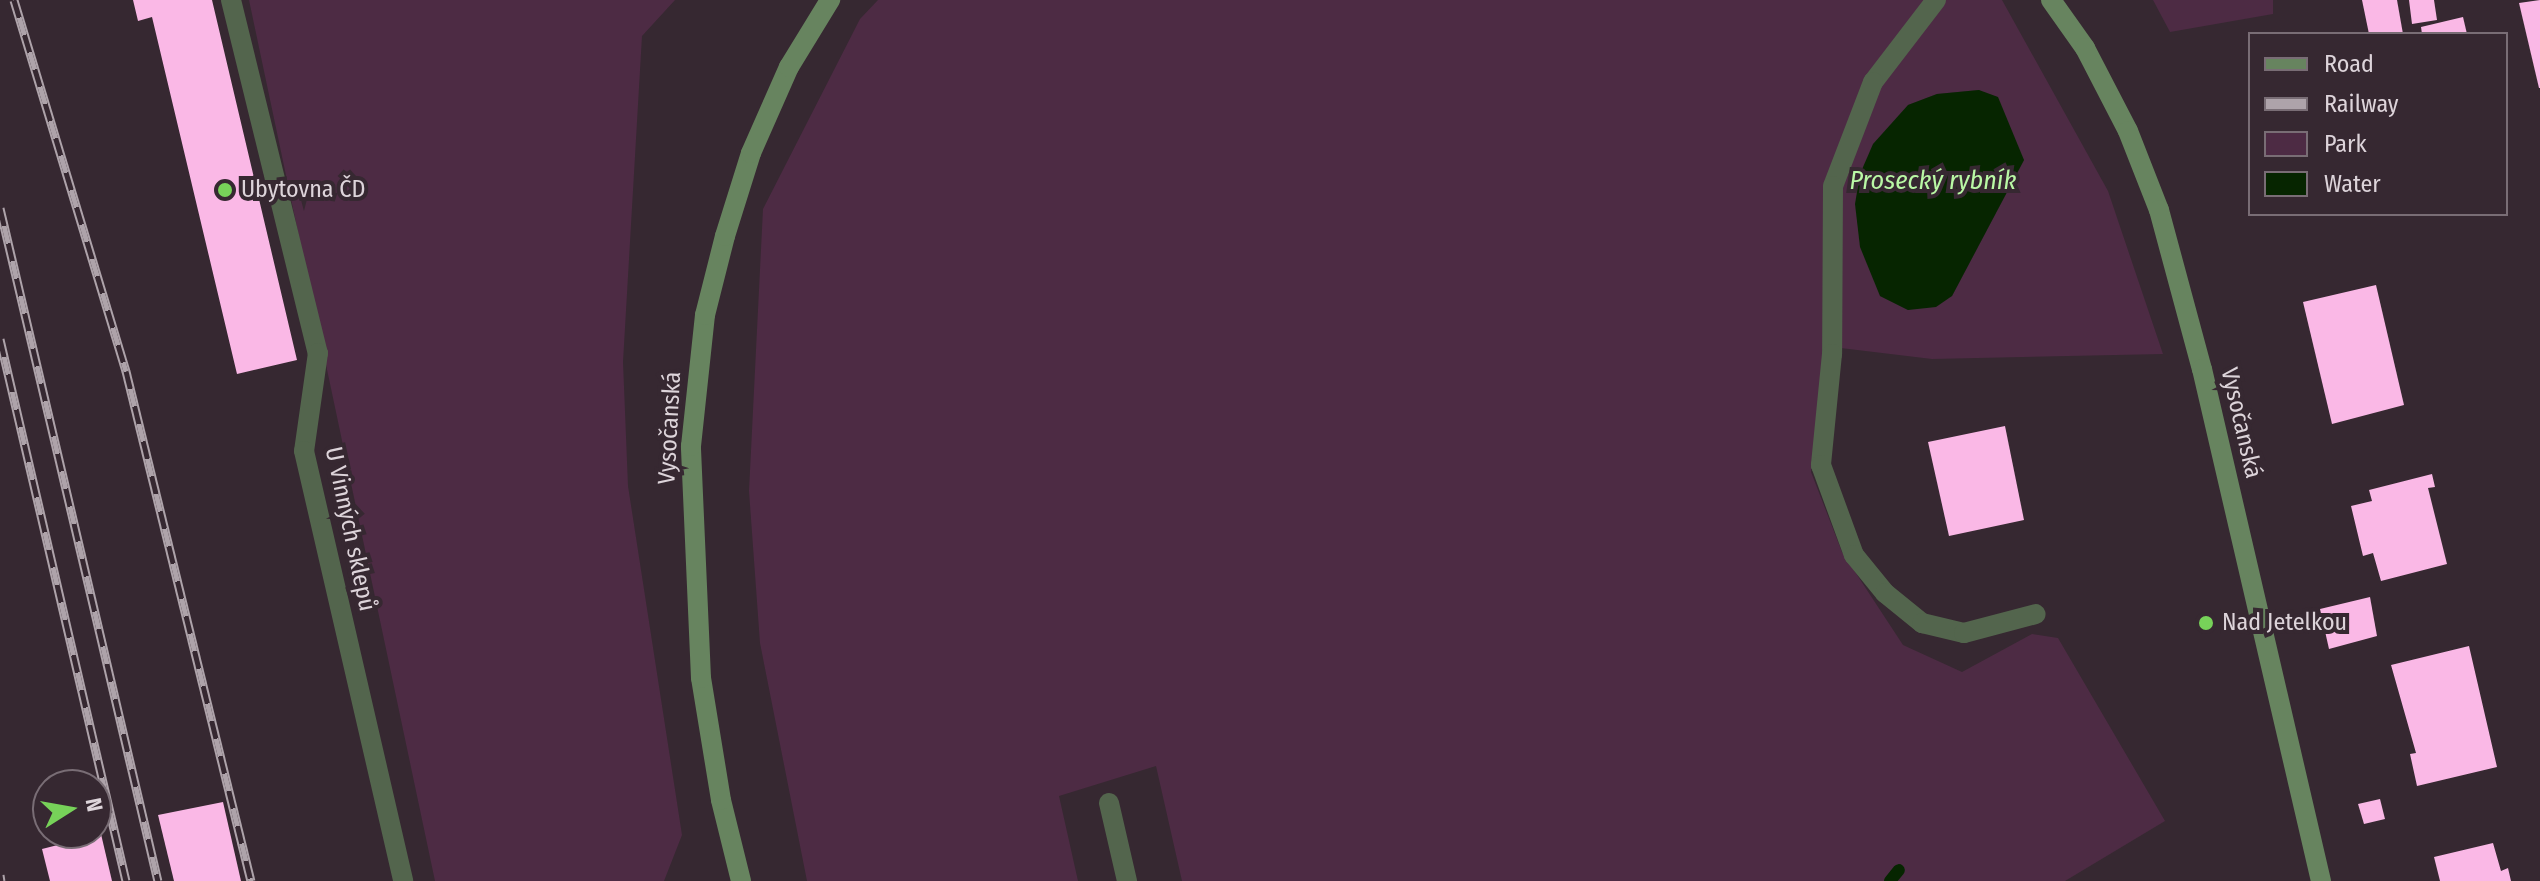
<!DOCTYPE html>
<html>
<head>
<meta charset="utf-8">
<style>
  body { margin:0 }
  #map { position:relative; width:2540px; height:881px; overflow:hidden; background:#362831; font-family:"Fira Sans Condensed",sans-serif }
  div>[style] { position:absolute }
  .green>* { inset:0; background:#4d2b44 }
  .water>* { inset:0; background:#062500 }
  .stream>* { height:12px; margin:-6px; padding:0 6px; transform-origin:6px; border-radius:6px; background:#062500 }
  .building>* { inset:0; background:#fab8e6 }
  .lane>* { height:20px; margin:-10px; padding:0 10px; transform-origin:10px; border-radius:10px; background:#53654d }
  .street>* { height:20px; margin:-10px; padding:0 10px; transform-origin:10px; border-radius:10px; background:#53654d }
  .secondary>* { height:20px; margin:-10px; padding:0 10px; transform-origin:10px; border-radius:10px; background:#67845f }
  .rail>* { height:9px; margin-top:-4.5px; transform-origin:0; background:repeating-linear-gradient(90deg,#362831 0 18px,#aea3aa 0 36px); box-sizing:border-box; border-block:2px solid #aea3aa }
  .dots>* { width:22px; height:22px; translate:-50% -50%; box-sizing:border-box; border:4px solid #362831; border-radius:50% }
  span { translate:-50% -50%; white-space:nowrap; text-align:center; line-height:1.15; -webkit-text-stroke:8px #362831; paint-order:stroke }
  .poi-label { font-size:24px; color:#ddd4da }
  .left { translate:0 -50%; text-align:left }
  .street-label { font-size:24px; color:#ddd4da }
  .water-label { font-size:26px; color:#b9f8a5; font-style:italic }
  .legend { position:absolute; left:2248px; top:32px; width:260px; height:184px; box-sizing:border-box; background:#362831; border:2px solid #796d75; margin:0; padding:10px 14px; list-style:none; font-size:24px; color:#ddd4da }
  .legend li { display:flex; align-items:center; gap:16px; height:40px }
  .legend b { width:40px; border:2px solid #796d75 }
  .north { position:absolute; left:32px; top:769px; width:80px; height:80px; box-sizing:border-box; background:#362831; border:2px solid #796d75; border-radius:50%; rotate:79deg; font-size:22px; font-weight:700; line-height:32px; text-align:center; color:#ddd4da }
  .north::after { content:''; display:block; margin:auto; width:28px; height:36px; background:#77d259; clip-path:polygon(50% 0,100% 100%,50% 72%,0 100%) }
</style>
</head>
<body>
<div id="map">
  <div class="green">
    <i style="clip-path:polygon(249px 0,675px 0,642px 36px,623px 362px,628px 486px,682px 835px,664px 881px,435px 881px)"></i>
    <i style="clip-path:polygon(evenodd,878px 0,2002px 0,2108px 191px,2163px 354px,1932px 359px,1824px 346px,1811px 472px,1842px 552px,1903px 645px,1962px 672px,2032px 634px,2058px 638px,2165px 821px,2065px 881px,1182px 881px,1156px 766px,1059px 796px,1078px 881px,807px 881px,760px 643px,749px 491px,763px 209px,860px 19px,878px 0,1979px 90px,2024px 160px,1952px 296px,1908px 310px,1880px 296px,1908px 105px,1937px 94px,1979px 90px)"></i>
    <i style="clip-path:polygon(2153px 0,2273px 0,2273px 14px,2170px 32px)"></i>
  </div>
  <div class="water">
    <i style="clip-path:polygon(1979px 90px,1998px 97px,2024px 160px,1952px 296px,1936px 307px,1908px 310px,1880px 296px,1860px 247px,1855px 204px,1860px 174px,1873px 144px,1908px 105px,1937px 94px)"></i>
  </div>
  <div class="stream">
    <i style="left:1890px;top:881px;width:14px;rotate:-51deg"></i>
  </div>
  <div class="building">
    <i style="clip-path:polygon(133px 0,212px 0,297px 360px,237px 374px,152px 17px,138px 21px)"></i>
    <i style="clip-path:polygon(2362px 0,2397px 0,2403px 34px,2369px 34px)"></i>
    <i style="clip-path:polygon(2409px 0,2434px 0,2437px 20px,2412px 24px)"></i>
    <i style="clip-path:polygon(2540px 0,2540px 88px,2539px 88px,2519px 3px)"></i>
    <i style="clip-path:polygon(2463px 17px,2467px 34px,2422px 34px,2421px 27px)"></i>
    <i style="clip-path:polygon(2376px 285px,2404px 405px,2332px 424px,2303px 302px)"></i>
    <i style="clip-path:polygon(2005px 426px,2024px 520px,1949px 536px,1928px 442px)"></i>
    <i style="clip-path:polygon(2432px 474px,2435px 487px,2428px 488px,2447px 564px,2381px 581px,2373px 553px,2363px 556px,2351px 506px,2372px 501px,2369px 490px)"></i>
    <i style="clip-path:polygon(2370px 597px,2377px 636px,2329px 649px,2320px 609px)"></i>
    <i style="clip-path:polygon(2469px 646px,2497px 767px,2417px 786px,2410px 754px,2416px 753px,2391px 665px)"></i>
    <i style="clip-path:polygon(2380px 799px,2385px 819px,2364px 824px,2358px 804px)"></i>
    <i style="clip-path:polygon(223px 802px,241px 881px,174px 881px,158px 815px)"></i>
    <i style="clip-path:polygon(101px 834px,112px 881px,50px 881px,42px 849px)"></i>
    <i style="clip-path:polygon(2493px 843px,2501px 871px,2508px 868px,2511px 881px,2440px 881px,2434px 857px)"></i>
  </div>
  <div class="lane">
    <i style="left:1936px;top:0;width:103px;rotate:127.5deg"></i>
    <i style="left:1873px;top:82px;width:111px;rotate:111deg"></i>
    <i style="left:1833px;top:186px;width:168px;rotate:90.3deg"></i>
    <i style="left:1832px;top:354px;width:112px;rotate:95.7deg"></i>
    <i style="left:1821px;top:465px;width:96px;rotate:69.9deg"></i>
    <i style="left:1854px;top:555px;width:49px;rotate:50.8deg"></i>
    <i style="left:1885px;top:593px;width:48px;rotate:39deg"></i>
    <i style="left:1922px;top:623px;width:43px;rotate:13.4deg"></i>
    <i style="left:1964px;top:633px;width:74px;rotate:-14.8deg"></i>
    <i style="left:1109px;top:803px;width:80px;rotate:77deg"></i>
  </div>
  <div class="street">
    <i style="left:231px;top:0;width:364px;rotate:76.2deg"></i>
    <i style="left:318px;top:353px;width:99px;rotate:98.1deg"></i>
    <i style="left:304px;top:451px;width:441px;rotate:77deg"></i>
  </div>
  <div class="secondary">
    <i style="left:2051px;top:0;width:59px;rotate:54.7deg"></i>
    <i style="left:2085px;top:48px;width:93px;rotate:62.6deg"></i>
    <i style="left:2128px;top:131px;width:85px;rotate:68.6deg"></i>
    <i style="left:2159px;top:210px;width:165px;rotate:74.9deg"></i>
    <i style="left:2202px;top:369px;width:526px;rotate:76.92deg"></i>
    <i style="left:741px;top:881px;width:83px;rotate:-103.9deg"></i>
    <i style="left:721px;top:800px;width:124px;rotate:-99.3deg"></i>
    <i style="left:701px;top:678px;width:232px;rotate:-92.5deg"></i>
    <i style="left:691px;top:446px;width:132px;rotate:-83.9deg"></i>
    <i style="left:705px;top:315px;width:81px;rotate:-75.8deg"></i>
    <i style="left:725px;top:236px;width:87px;rotate:-72.6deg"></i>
    <i style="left:751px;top:153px;width:94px;rotate:-66.2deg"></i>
    <i style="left:789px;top:67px;width:79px;rotate:-58.5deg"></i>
  </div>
  <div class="rail">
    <i style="left:14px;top:0;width:388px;rotate:73.2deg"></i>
    <i style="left:126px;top:371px;width:525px;rotate:76.23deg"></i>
    <i style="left:0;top:208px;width:691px;rotate:76.79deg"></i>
    <i style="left:0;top:339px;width:556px;rotate:76.91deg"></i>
    <i style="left:0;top:875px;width:6px;rotate:81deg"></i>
  </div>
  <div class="dots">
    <i style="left:225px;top:190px;background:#77d259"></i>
    <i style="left:2206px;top:623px;background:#77d259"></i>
  </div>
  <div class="poi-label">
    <span class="left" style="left:241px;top:190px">Ubytovna ČD</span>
    <span class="left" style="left:2222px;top:623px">Nad Jetelkou</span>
  </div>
  <div class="street-label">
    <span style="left:2241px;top:423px;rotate:77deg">Vysočanská</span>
    <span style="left:670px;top:428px;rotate:-87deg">Vysočanská</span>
    <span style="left:350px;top:529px;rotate:78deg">U Vinných sklepů</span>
  </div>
  <div class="water-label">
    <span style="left:1933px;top:181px">Prosecký rybník</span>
  </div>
  <ul class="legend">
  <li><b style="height:10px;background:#67845f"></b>Road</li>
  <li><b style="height:10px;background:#aea3aa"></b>Railway</li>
  <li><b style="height:22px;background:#4d2b44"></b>Park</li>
  <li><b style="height:22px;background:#062500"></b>Water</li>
  </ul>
  <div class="north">N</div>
</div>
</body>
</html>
